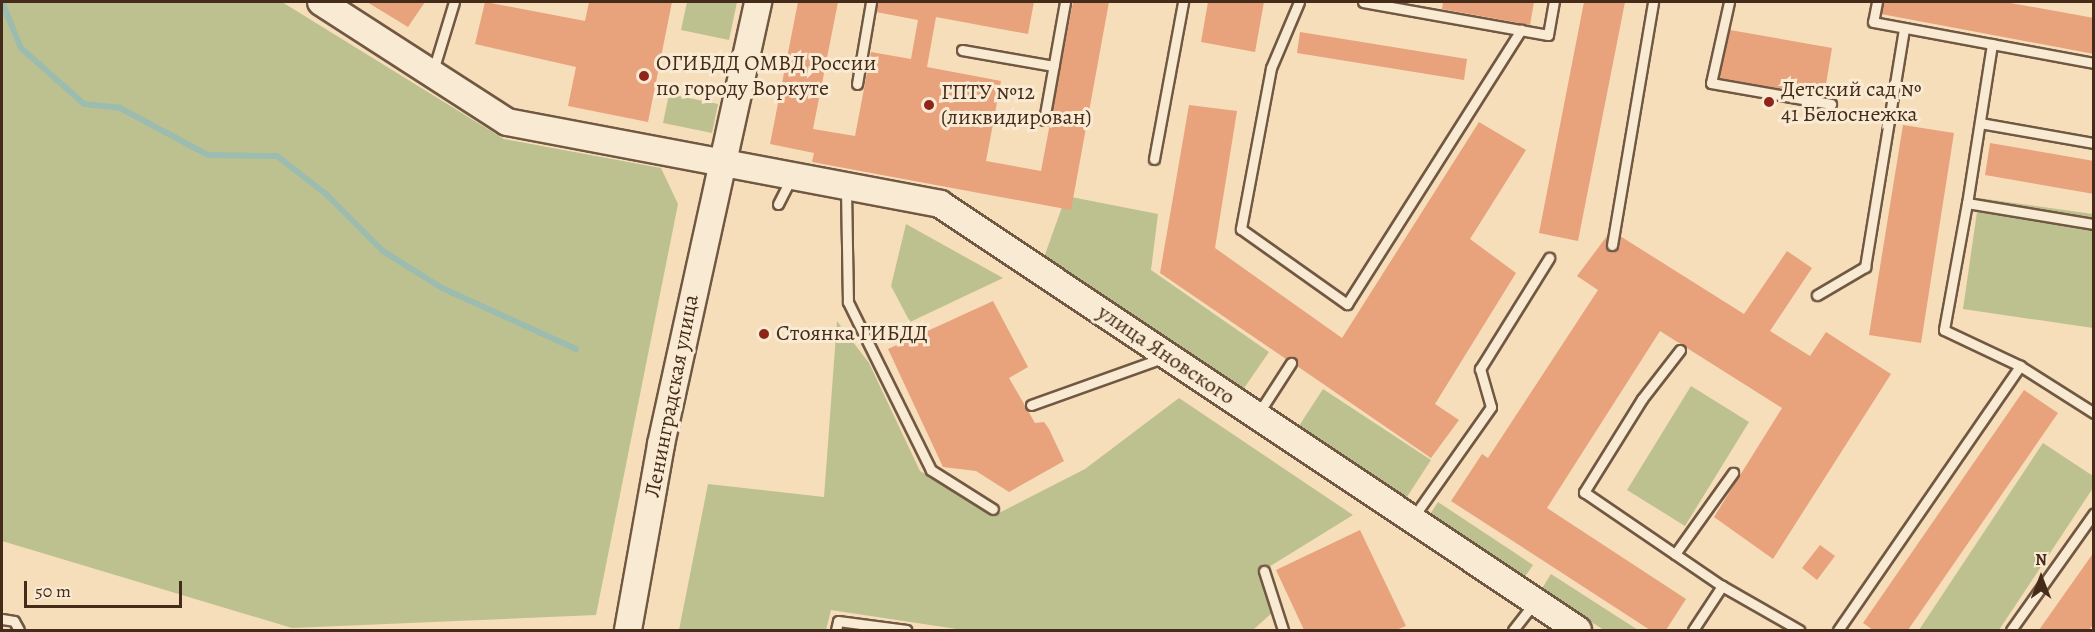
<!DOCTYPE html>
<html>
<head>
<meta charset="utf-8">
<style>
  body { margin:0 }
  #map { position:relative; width:2095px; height:632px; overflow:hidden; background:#f6debb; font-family:Alegreya,serif }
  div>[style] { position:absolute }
  .green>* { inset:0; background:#bdc190 }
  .stream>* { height:6px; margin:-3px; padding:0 3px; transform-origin:3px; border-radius:3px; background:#9dbcb0 }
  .building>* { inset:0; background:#e8a27c }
  .roads { filter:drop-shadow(2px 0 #715842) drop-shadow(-2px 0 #715842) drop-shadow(0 2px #715842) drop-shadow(0 -2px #715842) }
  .lane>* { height:9px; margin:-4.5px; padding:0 4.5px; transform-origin:4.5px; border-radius:4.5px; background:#f9ead3 }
  .secondary>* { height:26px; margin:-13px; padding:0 13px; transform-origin:13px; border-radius:13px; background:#f9ead3 }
  .dots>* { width:16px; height:16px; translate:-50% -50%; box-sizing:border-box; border:3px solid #f9ead3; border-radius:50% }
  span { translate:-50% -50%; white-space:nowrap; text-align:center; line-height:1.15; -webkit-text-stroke:6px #f9ead3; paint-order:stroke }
  .poi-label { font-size:22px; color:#452b19 }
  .left { translate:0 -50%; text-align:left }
  .street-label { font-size:22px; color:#452b19 }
  .frame { position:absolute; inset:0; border:3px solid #452b19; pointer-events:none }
  .north { position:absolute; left:2011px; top:548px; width:60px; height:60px; -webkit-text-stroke:4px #f9ead3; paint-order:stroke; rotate:0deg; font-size:16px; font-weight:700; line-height:24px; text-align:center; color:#452b19 }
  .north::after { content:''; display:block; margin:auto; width:21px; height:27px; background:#452b19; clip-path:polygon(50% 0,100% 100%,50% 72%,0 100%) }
  .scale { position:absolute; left:24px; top:581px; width:158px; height:27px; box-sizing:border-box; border:3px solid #452b19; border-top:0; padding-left:8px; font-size:18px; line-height:21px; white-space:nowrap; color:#452b19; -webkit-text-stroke:4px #f9ead3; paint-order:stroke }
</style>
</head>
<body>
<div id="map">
  <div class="green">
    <i style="clip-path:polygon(2px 2px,282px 2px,504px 139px,661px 168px,678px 204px,596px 615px,292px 628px,2px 541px)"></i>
    <i style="clip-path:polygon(687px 2px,737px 2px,729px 40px,681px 30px)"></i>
    <i style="clip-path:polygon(669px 94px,718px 104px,712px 133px,663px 123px)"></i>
    <i style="clip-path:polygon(1066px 196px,1158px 214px,1151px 270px,1269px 352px,1240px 394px,1043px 260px)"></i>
    <i style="clip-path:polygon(1979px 198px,2093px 214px,2093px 328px,1963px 309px)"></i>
    <i style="clip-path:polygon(906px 224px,1003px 278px,910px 322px,891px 286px)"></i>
    <i style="clip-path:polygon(837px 321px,869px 363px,920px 471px,997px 514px,1085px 469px,1179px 398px,1353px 515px,1264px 570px,1276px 609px,1253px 630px,963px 630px,831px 610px,826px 630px,679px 630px,708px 484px,824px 497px)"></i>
    <i style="clip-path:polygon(1691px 386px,1749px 422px,1685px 526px,1627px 490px)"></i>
    <i style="clip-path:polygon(1323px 389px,1431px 460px,1405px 500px,1297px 429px)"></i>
    <i style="clip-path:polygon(2043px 443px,2093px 476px,2093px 488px,1999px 630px,1919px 630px)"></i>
    <i style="clip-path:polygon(1438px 502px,1533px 565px,1524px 578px,1429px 516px)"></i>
    <i style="clip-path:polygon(1551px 574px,1638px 630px,1604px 630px,1541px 590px)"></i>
  </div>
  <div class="stream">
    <i style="left:2px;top:2px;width:50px;rotate:67.6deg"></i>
    <i style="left:21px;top:48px;width:84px;rotate:41.6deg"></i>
    <i style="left:84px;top:104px;width:36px;rotate:6deg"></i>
    <i style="left:120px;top:108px;width:100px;rotate:28.1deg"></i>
    <i style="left:208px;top:155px;width:69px;rotate:0.8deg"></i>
    <i style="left:277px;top:156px;width:62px;rotate:37.8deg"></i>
    <i style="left:326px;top:194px;width:81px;rotate:45deg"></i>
    <i style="left:383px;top:251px;width:70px;rotate:32.1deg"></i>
    <i style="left:442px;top:288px;width:147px;rotate:24.5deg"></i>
  </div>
  <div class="building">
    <i style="clip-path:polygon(367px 2px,425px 2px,408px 27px)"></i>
    <i style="clip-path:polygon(485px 2px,585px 21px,589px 2px,672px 2px,648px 122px,568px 106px,576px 67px,475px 44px)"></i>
    <i style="clip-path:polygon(798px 2px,838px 2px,813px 129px,855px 136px,871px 52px,911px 59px,918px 20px,876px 12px,878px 2px,1034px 2px,1028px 34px,936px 17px,927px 67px,1001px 81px,986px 161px,1041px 171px,1073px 2px,1109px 2px,1071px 210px,812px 162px,814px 153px,770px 144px)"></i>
    <i style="clip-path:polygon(1208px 2px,1264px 2px,1255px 52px,1201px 42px)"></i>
    <i style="clip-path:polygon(1443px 2px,1534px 2px,1530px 25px,1442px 9px)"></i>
    <i style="clip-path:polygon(1584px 2px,1625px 2px,1578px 241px,1539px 233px)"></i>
    <i style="clip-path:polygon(1884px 2px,2005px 2px,2094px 18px,2094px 54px,1881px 14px)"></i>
    <i style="clip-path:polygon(1730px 30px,1832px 48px,1824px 96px,1719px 78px)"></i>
    <i style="clip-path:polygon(1300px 32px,1467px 59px,1464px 80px,1297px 53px)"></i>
    <i style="clip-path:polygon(1189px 105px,1237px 111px,1215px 248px,1342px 338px,1479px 122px,1526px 150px,1470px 239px,1516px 273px,1435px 404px,1459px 420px,1431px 458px,1297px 366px,1295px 358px,1286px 359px,1160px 273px)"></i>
    <i style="clip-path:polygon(1903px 125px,1954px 133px,1921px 343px,1869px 335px)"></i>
    <i style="clip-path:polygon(1990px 143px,2094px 161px,2094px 194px,1985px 175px)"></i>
    <i style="clip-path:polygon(1607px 236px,1608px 251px,1617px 250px,1620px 236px,1744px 314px,1787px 251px,1812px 268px,1770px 331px,1810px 356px,1826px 332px,1891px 374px,1773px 559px,1714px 517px,1782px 408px,1660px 331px,1547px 508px,1686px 599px,1666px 630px,1650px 630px,1451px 501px,1482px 454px,1488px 458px,1598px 290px,1577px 276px)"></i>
    <i style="clip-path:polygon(993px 301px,1028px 367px,1009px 378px,1035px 423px,1044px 422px,1049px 429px,1064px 461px,1009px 492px,976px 471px,943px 467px,888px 349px)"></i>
    <i style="clip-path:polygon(2024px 390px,2058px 413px,1908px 630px,1873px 630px,1863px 623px)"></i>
    <i style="clip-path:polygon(1360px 530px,1406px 626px,1396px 630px,1304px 630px,1276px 570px)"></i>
    <i style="clip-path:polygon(1820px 545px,1835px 556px,1817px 580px,1802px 568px)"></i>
    <i style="clip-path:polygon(2094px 552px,2094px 624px,2089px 630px,2039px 630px)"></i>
  </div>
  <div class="roads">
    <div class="lane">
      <i style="left:1299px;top:2px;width:72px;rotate:113deg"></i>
      <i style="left:1271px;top:68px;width:164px;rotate:100.6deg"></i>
      <i style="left:1241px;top:229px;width:130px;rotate:35.3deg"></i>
      <i style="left:1347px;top:304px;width:325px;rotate:-57.6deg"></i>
      <i style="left:1363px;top:2px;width:188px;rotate:10.1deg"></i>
      <i style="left:1548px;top:35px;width:34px;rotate:-80deg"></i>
      <i style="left:1729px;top:2px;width:83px;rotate:102.5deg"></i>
      <i style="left:1711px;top:83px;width:122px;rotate:9.9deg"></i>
      <i style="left:1877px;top:2px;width:20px;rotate:101deg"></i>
      <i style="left:1873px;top:22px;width:225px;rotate:10.5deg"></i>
      <i style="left:1992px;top:44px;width:161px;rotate:98.9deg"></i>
      <i style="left:1967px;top:203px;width:129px;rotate:9.4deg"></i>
      <i style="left:962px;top:50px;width:93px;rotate:9.9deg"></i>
      <i style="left:433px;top:71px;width:72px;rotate:-73.1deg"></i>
      <i style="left:857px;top:84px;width:83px;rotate:-80.3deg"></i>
      <i style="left:1044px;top:120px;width:120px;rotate:-79.9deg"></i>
      <i style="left:1980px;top:123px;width:116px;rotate:10deg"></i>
      <i style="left:1154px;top:159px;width:160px;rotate:-79.5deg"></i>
      <i style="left:846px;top:189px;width:113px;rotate:89deg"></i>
      <i style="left:848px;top:302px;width:187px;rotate:63.7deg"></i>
      <i style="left:931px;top:470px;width:73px;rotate:32.2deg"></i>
      <i style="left:1967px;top:203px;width:129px;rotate:100.3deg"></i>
      <i style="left:1944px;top:330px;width:84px;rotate:25.3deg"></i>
      <i style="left:778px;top:204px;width:28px;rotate:-63deg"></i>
      <i style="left:1612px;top:245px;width:246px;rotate:-80.4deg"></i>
      <i style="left:1817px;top:295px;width:56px;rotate:-30.3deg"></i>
      <i style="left:1865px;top:267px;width:242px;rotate:-80.7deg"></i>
      <i style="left:1680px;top:350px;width:62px;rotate:127.8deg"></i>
      <i style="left:1642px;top:399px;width:110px;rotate:121.9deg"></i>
      <i style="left:1584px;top:492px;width:167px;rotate:34.3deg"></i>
      <i style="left:1722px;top:586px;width:89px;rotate:29.7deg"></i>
      <i style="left:1031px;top:405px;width:139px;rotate:-19.7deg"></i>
      <i style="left:1258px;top:414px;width:61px;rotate:-57.1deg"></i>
      <i style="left:1412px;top:519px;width:137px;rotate:-54.8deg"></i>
      <i style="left:1491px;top:407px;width:40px;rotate:-106deg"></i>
      <i style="left:1480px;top:369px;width:131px;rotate:-58.1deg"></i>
      <i style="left:1675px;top:554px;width:100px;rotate:-54.4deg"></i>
      <i style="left:1264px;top:571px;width:62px;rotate:72.1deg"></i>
      <i style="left:2px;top:619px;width:12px;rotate:9deg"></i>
      <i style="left:14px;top:621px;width:10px;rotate:61deg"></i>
      <i style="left:836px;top:630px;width:9px;rotate:-77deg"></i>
      <i style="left:838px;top:621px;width:69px;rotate:7.5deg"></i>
      <i style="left:1513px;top:630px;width:33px;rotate:-52deg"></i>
      <i style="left:1693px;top:630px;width:53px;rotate:-56.6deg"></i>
      <i style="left:1838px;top:630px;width:321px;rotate:-55.4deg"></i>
      <i style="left:2020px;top:366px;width:88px;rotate:32.4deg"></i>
      <i style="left:2011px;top:630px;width:143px;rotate:-54.6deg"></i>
    </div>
    <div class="secondary">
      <i style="left:321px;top:2px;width:221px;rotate:32.8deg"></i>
      <i style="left:507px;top:122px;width:441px;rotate:10.7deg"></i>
      <i style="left:940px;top:204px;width:767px;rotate:33.73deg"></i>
      <i style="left:628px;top:630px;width:189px;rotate:-79.9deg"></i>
      <i style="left:661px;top:444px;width:453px;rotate:-77.6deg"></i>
    </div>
  </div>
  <div class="dots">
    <i style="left:644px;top:76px;background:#8f2418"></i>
    <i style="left:1769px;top:102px;background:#8f2418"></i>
    <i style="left:929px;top:105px;background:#8f2418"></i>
    <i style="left:764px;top:334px;background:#8f2418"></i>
  </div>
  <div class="poi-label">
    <span class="left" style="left:656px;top:76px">ОГИБДД ОМВД России<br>по городу Воркуте</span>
    <span class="left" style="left:1781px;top:102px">Детский сад №<br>41 Белоснежка</span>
    <span class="left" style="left:941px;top:105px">ГПТУ №12<br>(ликвидирован)</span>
    <span class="left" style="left:776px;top:334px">Стоянка ГИБДД</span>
  </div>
  <div class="street-label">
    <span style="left:1166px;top:355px;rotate:34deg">улица Яновского</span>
    <span style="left:672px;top:396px;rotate:-79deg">Ленинградская улица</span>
  </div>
  <div class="frame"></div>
  <div class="north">N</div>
  <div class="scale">50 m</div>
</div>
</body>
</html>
